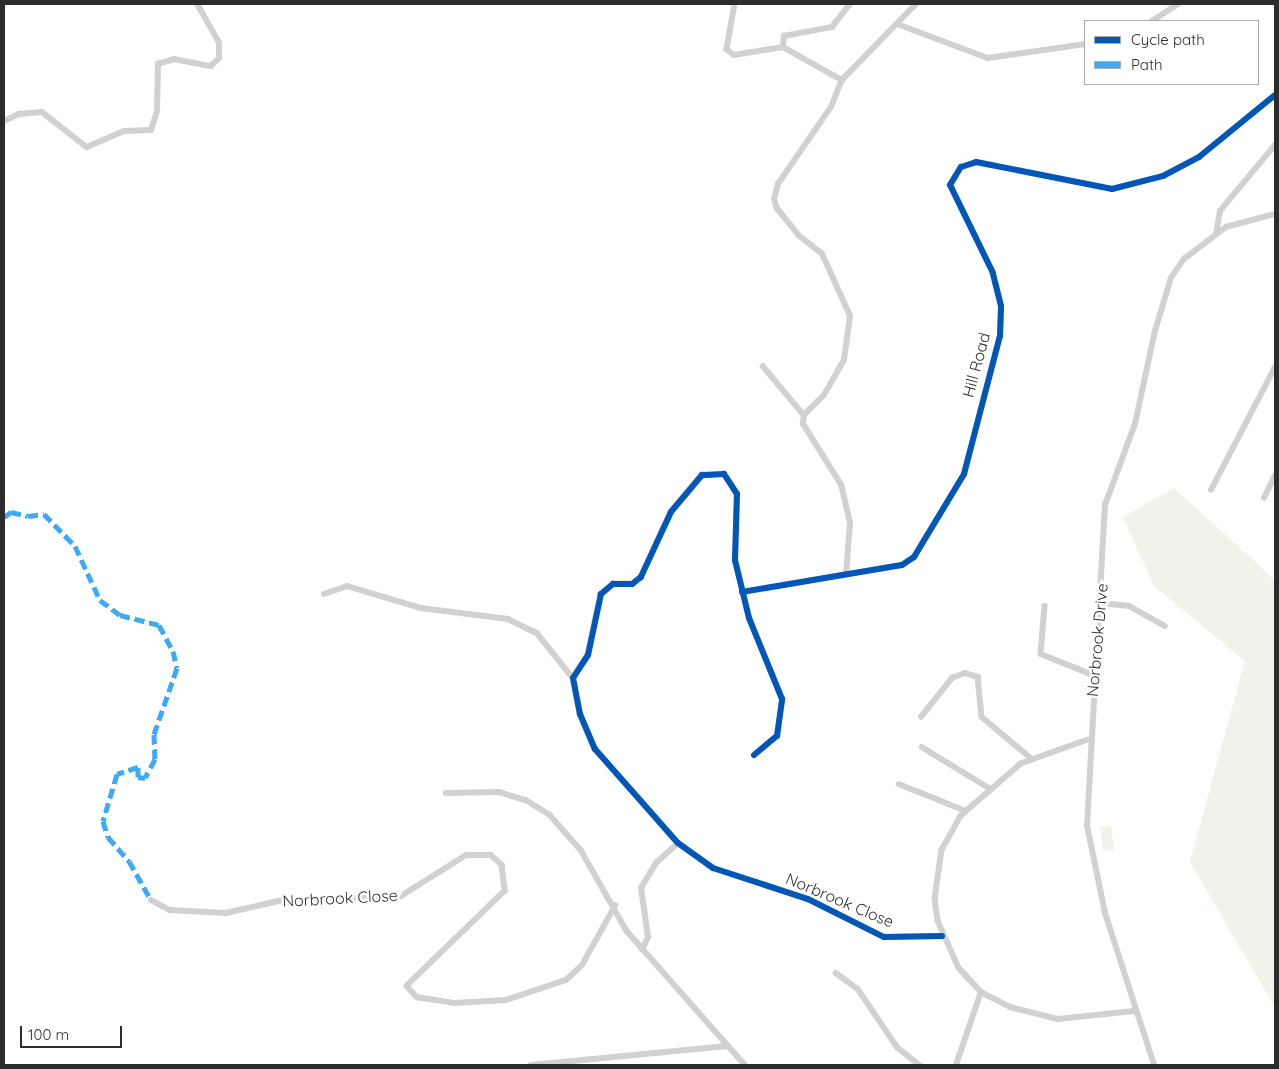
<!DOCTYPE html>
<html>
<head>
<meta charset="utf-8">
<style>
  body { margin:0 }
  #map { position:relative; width:1279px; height:1069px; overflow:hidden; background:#fff; font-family:Quicksand,sans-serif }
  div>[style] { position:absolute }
  .green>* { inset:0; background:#eff3ea }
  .minor>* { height:5.5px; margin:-2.75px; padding:0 2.75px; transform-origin:2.75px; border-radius:2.75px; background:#d1d1d1 }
  .quiet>* { height:5px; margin-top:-2.5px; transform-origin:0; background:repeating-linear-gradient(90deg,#3fa9f5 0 10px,transparent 0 15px) }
  .cycleway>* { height:6px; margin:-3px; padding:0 3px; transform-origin:3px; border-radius:3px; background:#0057b8 }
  span { translate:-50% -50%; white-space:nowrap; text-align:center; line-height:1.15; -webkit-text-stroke:5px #fff; paint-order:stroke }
  .street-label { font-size:16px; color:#2c2c2c }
  .frame { position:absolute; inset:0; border:5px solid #2c2c2c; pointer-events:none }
  .legend { position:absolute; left:1084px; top:20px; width:175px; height:65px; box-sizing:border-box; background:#fff; border:1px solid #ababab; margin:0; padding:6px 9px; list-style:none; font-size:15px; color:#2c2c2c }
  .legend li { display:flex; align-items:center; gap:10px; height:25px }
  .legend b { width:25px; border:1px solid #ababab }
  .scale { position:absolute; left:20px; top:1026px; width:102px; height:22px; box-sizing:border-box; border:2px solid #2c2c2c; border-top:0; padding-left:6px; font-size:15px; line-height:18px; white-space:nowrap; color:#2c2c2c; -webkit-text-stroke:4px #fff; paint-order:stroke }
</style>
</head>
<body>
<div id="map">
  <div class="green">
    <i style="clip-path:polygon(1174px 488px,1275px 580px,1275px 1007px,1190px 862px,1245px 661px,1154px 586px,1123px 517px)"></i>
    <i style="clip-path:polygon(1111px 826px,1114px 850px,1103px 851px,1100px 827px)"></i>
  </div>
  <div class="minor">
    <i style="left:735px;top:4px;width:46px;rotate:100.1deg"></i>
    <i style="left:727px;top:49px;width:9px;rotate:41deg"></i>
    <i style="left:734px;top:55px;width:50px;rotate:-9.3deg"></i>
    <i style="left:783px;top:47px;width:11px;rotate:-85deg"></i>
    <i style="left:784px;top:36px;width:49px;rotate:-10.6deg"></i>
    <i style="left:832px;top:27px;width:29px;rotate:-52deg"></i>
    <i style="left:1152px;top:21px;width:31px;rotate:-33deg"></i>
    <i style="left:900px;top:25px;width:94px;rotate:20.6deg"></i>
    <i style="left:988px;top:58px;width:98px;rotate:-8.2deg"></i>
    <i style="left:783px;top:47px;width:68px;rotate:29.2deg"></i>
    <i style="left:4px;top:121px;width:17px;rotate:-25deg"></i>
    <i style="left:19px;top:114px;width:23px;rotate:-5deg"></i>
    <i style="left:42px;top:112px;width:57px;rotate:37.9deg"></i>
    <i style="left:87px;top:147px;width:40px;rotate:-23.4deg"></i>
    <i style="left:124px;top:131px;width:27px;rotate:-2deg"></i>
    <i style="left:151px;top:130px;width:20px;rotate:-72deg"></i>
    <i style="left:157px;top:111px;width:47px;rotate:-88.8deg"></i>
    <i style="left:158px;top:64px;width:17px;rotate:-17deg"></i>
    <i style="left:174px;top:59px;width:38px;rotate:11deg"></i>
    <i style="left:211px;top:66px;width:11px;rotate:-45deg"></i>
    <i style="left:219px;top:58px;width:15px;rotate:-90deg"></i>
    <i style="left:219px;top:43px;width:45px;rotate:-119.4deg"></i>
    <i style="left:1216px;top:234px;width:23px;rotate:-80deg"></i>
    <i style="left:1220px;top:211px;width:86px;rotate:-50.2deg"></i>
    <i style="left:763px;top:366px;width:64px;rotate:50.1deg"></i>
    <i style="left:1211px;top:490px;width:139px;rotate:-62.5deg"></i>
    <i style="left:1264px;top:498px;width:25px;rotate:-64deg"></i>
    <i style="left:846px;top:575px;width:52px;rotate:-85.6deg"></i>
    <i style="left:850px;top:523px;width:39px;rotate:-103deg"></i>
    <i style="left:841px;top:485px;width:72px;rotate:-121.9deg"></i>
    <i style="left:803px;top:424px;width:9px;rotate:-84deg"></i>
    <i style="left:804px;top:415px;width:28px;rotate:-45deg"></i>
    <i style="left:824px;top:395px;width:40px;rotate:-60.3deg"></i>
    <i style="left:844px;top:360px;width:44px;rotate:-82.2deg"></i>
    <i style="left:850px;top:316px;width:68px;rotate:-114.3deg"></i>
    <i style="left:822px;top:254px;width:29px;rotate:-142deg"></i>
    <i style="left:799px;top:236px;width:35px;rotate:-129deg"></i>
    <i style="left:777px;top:209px;width:10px;rotate:-107deg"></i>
    <i style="left:774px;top:199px;width:16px;rotate:-75deg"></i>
    <i style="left:778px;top:184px;width:93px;rotate:-55.5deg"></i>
    <i style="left:831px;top:107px;width:29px;rotate:-68deg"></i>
    <i style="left:842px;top:80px;width:106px;rotate:-45.8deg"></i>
    <i style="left:742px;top:592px;width:162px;rotate:-9.6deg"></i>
    <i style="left:902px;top:565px;width:14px;rotate:-34deg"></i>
    <i style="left:914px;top:557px;width:97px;rotate:-58.9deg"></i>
    <i style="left:964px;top:474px;width:143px;rotate:-75.4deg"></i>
    <i style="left:1000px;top:336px;width:30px;rotate:-88deg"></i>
    <i style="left:1001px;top:306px;width:34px;rotate:-104deg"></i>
    <i style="left:993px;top:273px;width:98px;rotate:-116deg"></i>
    <i style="left:950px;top:185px;width:21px;rotate:-59deg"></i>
    <i style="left:961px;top:167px;width:16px;rotate:-18deg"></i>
    <i style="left:976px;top:162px;width:139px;rotate:11.2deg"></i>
    <i style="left:1112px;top:189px;width:53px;rotate:-14.3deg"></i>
    <i style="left:1163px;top:176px;width:41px;rotate:-27.8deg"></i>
    <i style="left:1199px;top:157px;width:98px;rotate:-39.2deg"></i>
    <i style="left:324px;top:594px;width:24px;rotate:-19deg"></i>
    <i style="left:347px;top:586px;width:77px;rotate:16.6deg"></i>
    <i style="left:421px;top:608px;width:88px;rotate:7.2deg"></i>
    <i style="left:508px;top:619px;width:32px;rotate:26deg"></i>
    <i style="left:537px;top:633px;width:58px;rotate:51.3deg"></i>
    <i style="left:1101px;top:603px;width:28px;rotate:6deg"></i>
    <i style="left:1129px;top:606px;width:41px;rotate:29.1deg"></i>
    <i style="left:1045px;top:606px;width:48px;rotate:94.8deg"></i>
    <i style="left:1041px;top:654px;width:56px;rotate:22deg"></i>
    <i style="left:921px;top:717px;width:50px;rotate:-51.5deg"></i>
    <i style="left:952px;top:678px;width:14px;rotate:-21deg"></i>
    <i style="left:965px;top:673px;width:14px;rotate:17deg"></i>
    <i style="left:978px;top:677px;width:40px;rotate:84.3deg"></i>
    <i style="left:982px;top:717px;width:65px;rotate:40deg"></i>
    <i style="left:1088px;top:740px;width:71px;rotate:160.3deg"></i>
    <i style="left:1021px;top:764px;width:79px;rotate:139.1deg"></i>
    <i style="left:961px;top:816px;width:39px;rotate:119deg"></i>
    <i style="left:942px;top:850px;width:49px;rotate:98.1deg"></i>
    <i style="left:935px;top:899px;width:22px;rotate:82deg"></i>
    <i style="left:938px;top:921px;width:51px;rotate:65.9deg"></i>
    <i style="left:959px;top:968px;width:33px;rotate:47deg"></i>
    <i style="left:981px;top:992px;width:33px;rotate:27deg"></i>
    <i style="left:1010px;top:1007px;width:49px;rotate:14deg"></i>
    <i style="left:1058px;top:1019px;width:76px;rotate:-6deg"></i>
    <i style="left:922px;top:747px;width:79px;rotate:31.5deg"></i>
    <i style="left:754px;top:755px;width:30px;rotate:-40deg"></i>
    <i style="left:777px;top:736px;width:37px;rotate:-82deg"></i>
    <i style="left:782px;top:699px;width:87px;rotate:-112.2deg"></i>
    <i style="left:749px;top:618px;width:60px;rotate:-103.6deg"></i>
    <i style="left:735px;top:560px;width:66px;rotate:-88.3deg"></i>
    <i style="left:737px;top:494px;width:24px;rotate:-123deg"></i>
    <i style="left:724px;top:474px;width:22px;rotate:177deg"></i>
    <i style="left:702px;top:475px;width:48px;rotate:130deg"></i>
    <i style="left:671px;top:512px;width:72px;rotate:114.8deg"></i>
    <i style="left:641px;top:577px;width:11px;rotate:142deg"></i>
    <i style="left:632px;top:584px;width:19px;rotate:180deg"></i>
    <i style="left:613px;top:584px;width:16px;rotate:140deg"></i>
    <i style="left:601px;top:594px;width:62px;rotate:102deg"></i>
    <i style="left:588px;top:655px;width:27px;rotate:123deg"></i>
    <i style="left:573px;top:678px;width:37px;rotate:79deg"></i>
    <i style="left:580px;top:714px;width:38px;rotate:67deg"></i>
    <i style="left:595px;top:749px;width:125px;rotate:48.6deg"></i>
    <i style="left:678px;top:843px;width:43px;rotate:35.5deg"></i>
    <i style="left:713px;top:868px;width:100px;rotate:18.1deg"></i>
    <i style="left:808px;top:899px;width:85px;rotate:26.6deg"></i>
    <i style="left:884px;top:937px;width:58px;rotate:-1deg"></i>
    <i style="left:899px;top:784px;width:72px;rotate:21.9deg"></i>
    <i style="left:446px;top:793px;width:53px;rotate:-1.1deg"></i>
    <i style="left:499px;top:792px;width:28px;rotate:17deg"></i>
    <i style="left:526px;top:800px;width:28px;rotate:32deg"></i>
    <i style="left:550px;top:815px;width:47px;rotate:48.5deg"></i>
    <i style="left:581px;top:850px;width:93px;rotate:60.4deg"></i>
    <i style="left:627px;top:931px;width:179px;rotate:48.6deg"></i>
    <i style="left:151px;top:900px;width:21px;rotate:28deg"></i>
    <i style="left:170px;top:910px;width:56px;rotate:3.1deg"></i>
    <i style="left:226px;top:913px;width:58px;rotate:-12.8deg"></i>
    <i style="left:283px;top:900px;width:118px;rotate:-1.9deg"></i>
    <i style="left:401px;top:896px;width:77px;rotate:-32.2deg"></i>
    <i style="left:466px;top:855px;width:25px"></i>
    <i style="left:491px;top:855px;width:15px;rotate:42deg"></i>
    <i style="left:502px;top:865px;width:26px;rotate:83deg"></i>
    <i style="left:505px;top:891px;width:136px;rotate:135.9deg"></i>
    <i style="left:407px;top:986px;width:15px;rotate:48deg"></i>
    <i style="left:417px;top:997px;width:37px;rotate:9deg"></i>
    <i style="left:454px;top:1003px;width:52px;rotate:-3.3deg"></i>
    <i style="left:506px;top:1000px;width:63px;rotate:-18.4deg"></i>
    <i style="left:566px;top:980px;width:22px;rotate:-43deg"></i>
    <i style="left:582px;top:965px;width:68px;rotate:-60.8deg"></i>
    <i style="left:642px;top:950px;width:14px;rotate:-65deg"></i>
    <i style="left:648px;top:937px;width:49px;rotate:-98.1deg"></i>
    <i style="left:641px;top:888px;width:29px;rotate:-59deg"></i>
    <i style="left:656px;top:863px;width:30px;rotate:-42deg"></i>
    <i style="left:836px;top:973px;width:27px;rotate:36deg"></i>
    <i style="left:858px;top:989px;width:71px;rotate:55.9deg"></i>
    <i style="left:898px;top:1048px;width:28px;rotate:38deg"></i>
    <i style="left:531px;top:1065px;width:197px;rotate:-5.5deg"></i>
    <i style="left:956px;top:1065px;width:77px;rotate:-71.1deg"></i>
    <i style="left:1154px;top:1065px;width:160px;rotate:-107.9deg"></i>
    <i style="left:1105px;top:913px;width:89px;rotate:-101.7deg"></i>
    <i style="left:1087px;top:826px;width:322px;rotate:-86.8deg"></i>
    <i style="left:1105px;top:505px;width:86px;rotate:-69.7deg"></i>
    <i style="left:1135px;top:424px;width:95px;rotate:-77.9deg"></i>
    <i style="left:1155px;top:331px;width:55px;rotate:-73.2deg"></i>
    <i style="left:1171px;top:278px;width:23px;rotate:-56deg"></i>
    <i style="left:1184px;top:259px;width:53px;rotate:-37.3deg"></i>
    <i style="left:1226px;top:227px;width:51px;rotate:-14.9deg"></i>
  </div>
  <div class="quiet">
    <i style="left:4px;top:517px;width:9px;rotate:-36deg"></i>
    <i style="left:11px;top:512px;width:17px;rotate:13deg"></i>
    <i style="left:28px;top:516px;width:16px;rotate:-7deg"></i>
    <i style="left:44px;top:514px;width:45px;rotate:45.9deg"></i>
    <i style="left:75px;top:546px;width:60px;rotate:65.2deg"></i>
    <i style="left:100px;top:600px;width:25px;rotate:37deg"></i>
    <i style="left:120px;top:615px;width:40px;rotate:14.4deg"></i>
    <i style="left:159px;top:625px;width:30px;rotate:62deg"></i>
    <i style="left:173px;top:651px;width:17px;rotate:77deg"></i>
    <i style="left:177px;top:668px;width:70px;rotate:109.2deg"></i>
    <i style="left:154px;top:734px;width:25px;rotate:88deg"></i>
    <i style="left:155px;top:759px;width:21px;rotate:118deg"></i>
    <i style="left:145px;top:778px;width:7px;rotate:-172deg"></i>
    <i style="left:138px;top:777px;width:10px;rotate:-90deg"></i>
    <i style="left:138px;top:767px;width:22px;rotate:162deg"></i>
    <i style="left:117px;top:774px;width:49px;rotate:106.6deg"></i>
    <i style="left:103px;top:821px;width:17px;rotate:73deg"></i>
    <i style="left:108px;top:837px;width:32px;rotate:49deg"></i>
    <i style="left:129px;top:861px;width:45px;rotate:60.6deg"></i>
  </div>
  <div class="cycleway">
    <i style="left:742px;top:592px;width:162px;rotate:-9.6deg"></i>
    <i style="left:902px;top:565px;width:14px;rotate:-34deg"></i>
    <i style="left:914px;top:557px;width:97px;rotate:-58.9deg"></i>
    <i style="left:964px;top:474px;width:143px;rotate:-75.4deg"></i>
    <i style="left:1000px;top:336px;width:30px;rotate:-88deg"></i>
    <i style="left:1001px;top:306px;width:34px;rotate:-104deg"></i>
    <i style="left:993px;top:273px;width:98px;rotate:-116deg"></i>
    <i style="left:950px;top:185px;width:21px;rotate:-59deg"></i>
    <i style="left:961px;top:167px;width:16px;rotate:-18deg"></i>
    <i style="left:976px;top:162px;width:139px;rotate:11.2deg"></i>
    <i style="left:1112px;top:189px;width:53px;rotate:-14.3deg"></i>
    <i style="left:1163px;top:176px;width:41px;rotate:-27.8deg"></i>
    <i style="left:1199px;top:157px;width:98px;rotate:-39.2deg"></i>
    <i style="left:754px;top:755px;width:30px;rotate:-40deg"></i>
    <i style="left:777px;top:736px;width:37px;rotate:-82deg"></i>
    <i style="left:782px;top:699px;width:87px;rotate:-112.2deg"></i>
    <i style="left:749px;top:618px;width:60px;rotate:-103.6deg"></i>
    <i style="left:735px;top:560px;width:66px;rotate:-88.3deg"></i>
    <i style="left:737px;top:494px;width:24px;rotate:-123deg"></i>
    <i style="left:724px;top:474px;width:22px;rotate:177deg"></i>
    <i style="left:702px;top:475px;width:48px;rotate:130deg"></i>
    <i style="left:671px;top:512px;width:72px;rotate:114.8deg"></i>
    <i style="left:641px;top:577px;width:11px;rotate:142deg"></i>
    <i style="left:632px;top:584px;width:19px;rotate:180deg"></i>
    <i style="left:613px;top:584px;width:16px;rotate:140deg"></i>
    <i style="left:601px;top:594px;width:62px;rotate:102deg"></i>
    <i style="left:588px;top:655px;width:27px;rotate:123deg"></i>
    <i style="left:573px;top:678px;width:37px;rotate:79deg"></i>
    <i style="left:580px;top:714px;width:38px;rotate:67deg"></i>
    <i style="left:595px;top:749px;width:125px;rotate:48.6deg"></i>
    <i style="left:678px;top:843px;width:43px;rotate:35.5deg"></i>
    <i style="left:713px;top:868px;width:100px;rotate:18.1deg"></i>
    <i style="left:808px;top:899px;width:85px;rotate:26.6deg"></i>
    <i style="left:884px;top:937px;width:58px;rotate:-1deg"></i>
  </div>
  <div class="street-label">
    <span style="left:976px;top:365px;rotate:-75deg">Hill Road</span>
    <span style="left:1097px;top:640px;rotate:-85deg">Norbrook Drive</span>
    <span style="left:340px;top:898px;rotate:-3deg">Norbrook Close</span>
    <span style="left:840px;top:900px;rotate:23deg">Norbrook Close</span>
  </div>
  <div class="frame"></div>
  <ul class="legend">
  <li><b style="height:6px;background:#0057b8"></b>Cycle path</li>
  <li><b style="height:6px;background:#3fa9f5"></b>Path</li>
  </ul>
  <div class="scale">100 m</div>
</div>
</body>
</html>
